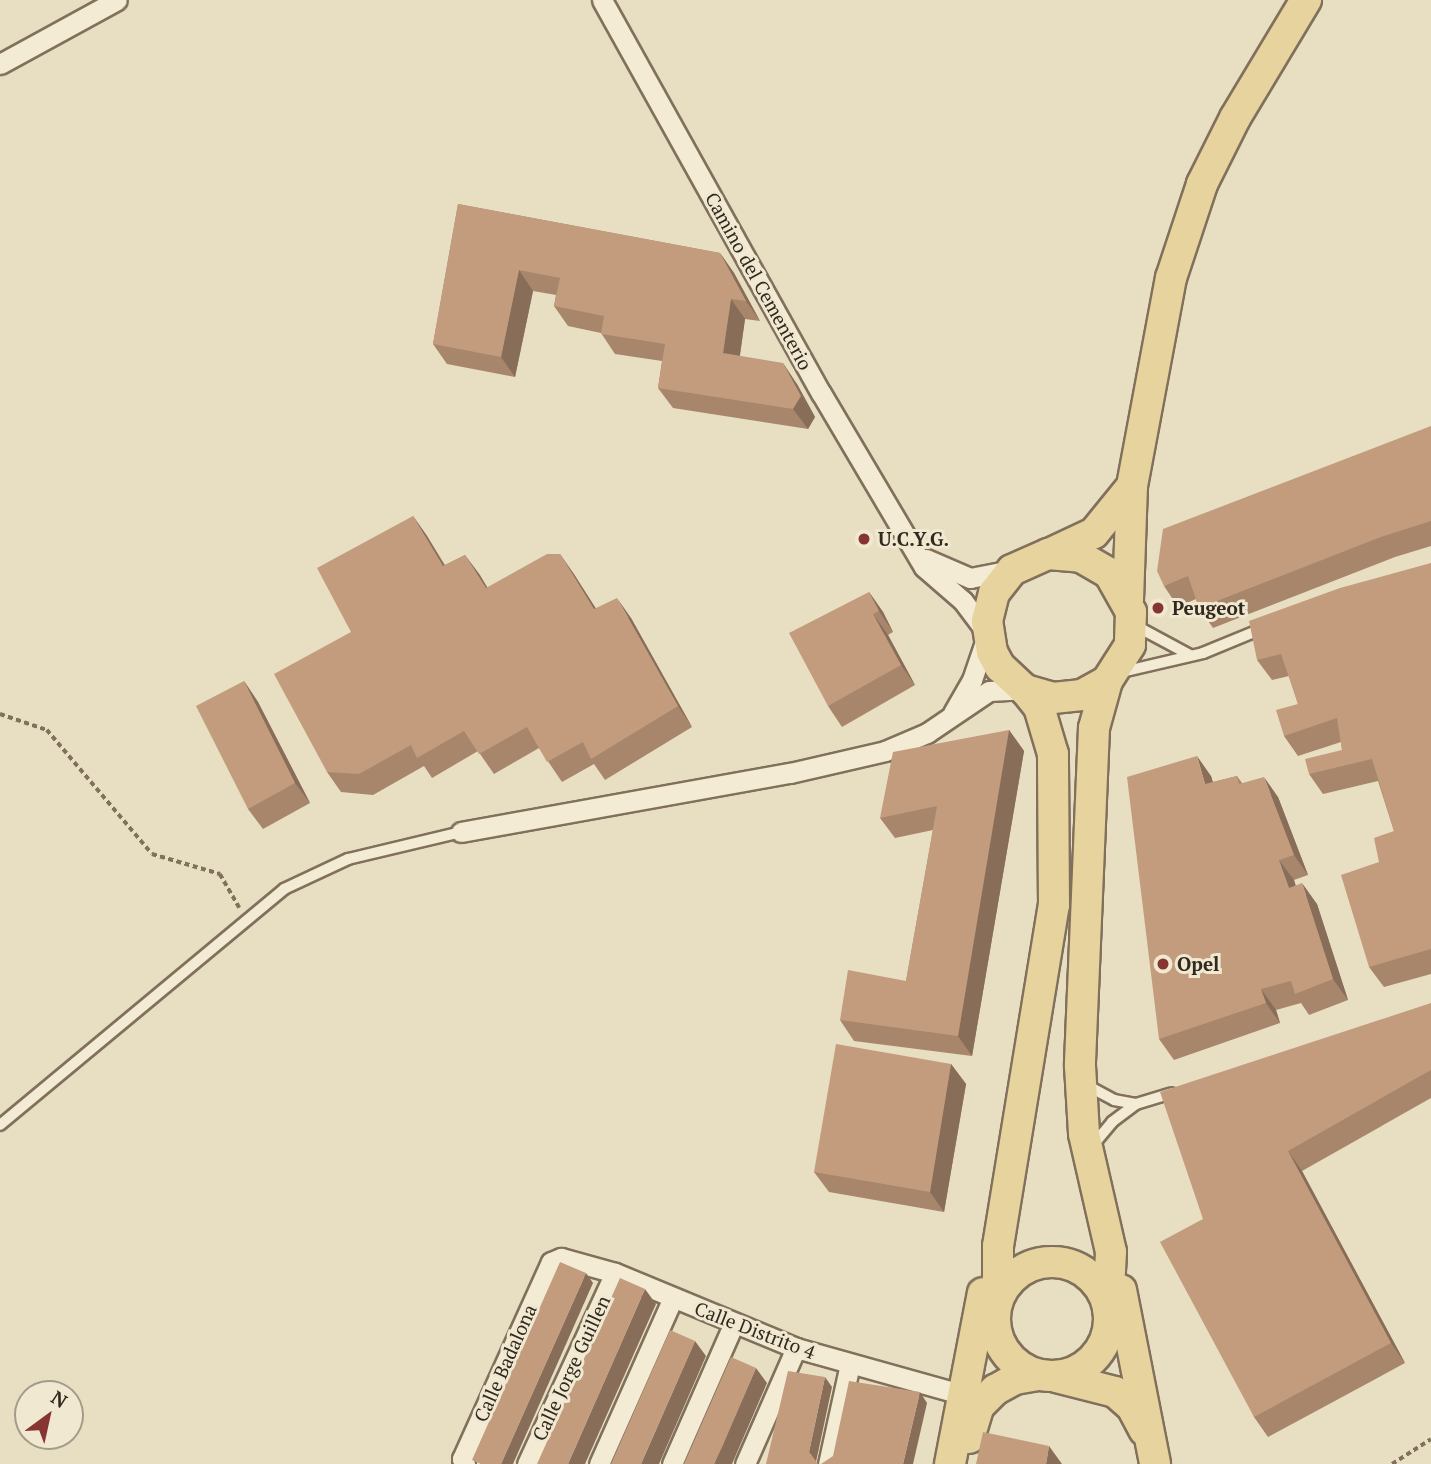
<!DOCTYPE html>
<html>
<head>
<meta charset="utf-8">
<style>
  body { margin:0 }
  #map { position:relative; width:1431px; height:1464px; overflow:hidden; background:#e8dec2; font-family:"PT Serif",serif }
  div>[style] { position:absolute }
  .path>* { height:3.5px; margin-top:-1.75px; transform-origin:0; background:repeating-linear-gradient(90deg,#80705c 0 5px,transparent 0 8.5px) }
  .roads { filter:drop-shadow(2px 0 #80705c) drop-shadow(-2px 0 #80705c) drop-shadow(0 2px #80705c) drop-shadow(0 -2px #80705c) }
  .lane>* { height:10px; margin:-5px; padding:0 5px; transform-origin:5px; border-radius:5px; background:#f4ebd4 }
  .street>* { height:19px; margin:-9.5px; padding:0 9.5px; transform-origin:9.5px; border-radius:9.5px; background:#f4ebd4 }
  .primary>* { height:30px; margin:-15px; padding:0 15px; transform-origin:15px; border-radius:15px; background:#e7d39e }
  .primary>.ring { margin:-15px; padding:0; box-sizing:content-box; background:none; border:30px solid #e7d39e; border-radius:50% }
  .wall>* { inset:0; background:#a7866c }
  .shaded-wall>* { inset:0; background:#886d58 }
  .building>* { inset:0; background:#c29c7d }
  .dots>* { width:19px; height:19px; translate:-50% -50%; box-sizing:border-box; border:4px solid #f0e8d1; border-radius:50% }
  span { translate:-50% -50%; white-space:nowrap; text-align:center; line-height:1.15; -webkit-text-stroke:6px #f0e8d1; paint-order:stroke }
  .street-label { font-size:19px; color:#31281e }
  .poi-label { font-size:19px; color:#31281e; font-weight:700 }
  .left { translate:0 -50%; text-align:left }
  .north { position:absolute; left:14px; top:1380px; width:70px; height:70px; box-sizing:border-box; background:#f0e8d1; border:2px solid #a49b89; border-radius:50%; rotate:33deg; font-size:19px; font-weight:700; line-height:28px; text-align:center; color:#31281e }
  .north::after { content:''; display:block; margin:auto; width:24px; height:32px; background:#873533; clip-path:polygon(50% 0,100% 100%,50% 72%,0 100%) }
</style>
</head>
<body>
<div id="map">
  <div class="path">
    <i style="left:0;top:714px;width:50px;rotate:18.8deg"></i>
    <i style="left:47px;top:730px;width:162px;rotate:49.7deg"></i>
    <i style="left:152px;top:854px;width:71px;rotate:16.4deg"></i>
    <i style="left:220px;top:874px;width:39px;rotate:60deg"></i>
    <i style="left:1392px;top:1464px;width:46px;rotate:-32.7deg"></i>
  </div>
  <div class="roads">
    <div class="lane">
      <i style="left:1136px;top:626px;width:61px;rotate:28.2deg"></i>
      <i style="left:1122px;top:672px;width:83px;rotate:-13.2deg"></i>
      <i style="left:1203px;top:653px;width:66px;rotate:-22.3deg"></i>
      <i style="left:1088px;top:1086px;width:30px;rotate:28deg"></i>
      <i style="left:1114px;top:1100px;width:22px;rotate:10deg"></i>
      <i style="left:0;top:1125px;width:369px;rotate:-39.7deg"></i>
      <i style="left:284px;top:889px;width:71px;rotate:-25.1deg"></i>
      <i style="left:348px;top:859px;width:116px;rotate:-13.4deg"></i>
      <i style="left:1093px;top:1145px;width:30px;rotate:-50deg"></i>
      <i style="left:1112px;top:1122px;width:30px;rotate:-37deg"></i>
      <i style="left:1136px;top:1104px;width:37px;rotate:-17deg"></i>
    </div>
    <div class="street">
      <i style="left:602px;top:0;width:450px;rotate:60.9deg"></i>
      <i style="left:821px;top:393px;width:202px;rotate:59.4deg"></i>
      <i style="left:924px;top:567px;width:52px;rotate:41.1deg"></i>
      <i style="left:963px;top:601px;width:40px;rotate:53deg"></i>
      <i style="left:0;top:64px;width:133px;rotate:-28.7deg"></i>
      <i style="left:926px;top:559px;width:48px;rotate:23.4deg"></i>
      <i style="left:970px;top:578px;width:43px;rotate:-10.8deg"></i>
      <i style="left:953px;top:713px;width:38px;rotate:-60deg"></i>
      <i style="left:972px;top:680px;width:46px;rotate:-71.2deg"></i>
      <i style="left:461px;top:832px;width:334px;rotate:-10.2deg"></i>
      <i style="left:790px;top:773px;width:98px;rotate:-13deg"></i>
      <i style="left:885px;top:751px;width:46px;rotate:-23.2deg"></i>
      <i style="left:927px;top:733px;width:75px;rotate:-34.1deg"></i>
      <i style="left:989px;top:691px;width:35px;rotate:-3deg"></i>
      <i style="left:465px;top:1464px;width:6px;rotate:-121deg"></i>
      <i style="left:462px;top:1459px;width:216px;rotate:-65.7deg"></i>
      <i style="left:551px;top:1262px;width:11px;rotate:-22deg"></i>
      <i style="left:561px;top:1258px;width:56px;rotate:15.5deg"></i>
      <i style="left:615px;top:1273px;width:196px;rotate:22.5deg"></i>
      <i style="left:796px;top:1348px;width:174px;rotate:15.6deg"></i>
      <i style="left:527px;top:1464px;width:210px;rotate:-65.3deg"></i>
      <i style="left:599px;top:1464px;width:182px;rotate:-66deg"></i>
      <i style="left:672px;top:1464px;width:152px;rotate:-66.3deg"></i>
      <i style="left:745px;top:1464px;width:127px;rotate:-66.3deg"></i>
      <i style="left:828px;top:1464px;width:102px;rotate:-77.6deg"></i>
    </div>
    <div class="primary">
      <i style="left:1051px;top:553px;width:47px;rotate:-24.9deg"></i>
      <i style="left:1094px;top:533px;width:60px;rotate:-51deg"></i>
      <i style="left:1128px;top:600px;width:114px;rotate:-88deg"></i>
      <i style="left:1132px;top:486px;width:212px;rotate:-79.4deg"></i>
      <i style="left:1171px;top:278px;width:99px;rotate:-71.7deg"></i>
      <i style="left:1202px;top:184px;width:74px;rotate:-63.4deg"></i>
      <i style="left:1235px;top:118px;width:138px;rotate:-59deg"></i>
      <i style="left:1107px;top:681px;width:29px;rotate:151deg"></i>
      <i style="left:1082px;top:695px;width:29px;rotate:174deg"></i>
      <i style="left:1053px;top:698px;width:29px;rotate:-164deg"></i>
      <i style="left:1025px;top:690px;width:34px;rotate:-137deg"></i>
      <i style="left:1000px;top:667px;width:17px;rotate:-118deg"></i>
      <i style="left:992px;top:652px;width:31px;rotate:-99deg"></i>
      <i style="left:987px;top:621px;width:29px;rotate:-76deg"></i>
      <i style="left:994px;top:593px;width:29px;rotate:-52deg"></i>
      <i style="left:1012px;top:570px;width:39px;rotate:-24deg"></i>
      <i style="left:1048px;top:554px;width:33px;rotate:5deg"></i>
      <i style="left:1081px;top:557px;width:32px;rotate:30deg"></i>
      <i style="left:1109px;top:573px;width:45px;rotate:60.6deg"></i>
      <i style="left:1131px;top:612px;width:33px;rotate:92deg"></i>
      <i style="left:1130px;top:645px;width:43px;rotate:122.6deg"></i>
      <i style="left:1107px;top:681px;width:49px;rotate:105.5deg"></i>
      <i style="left:1094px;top:728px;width:338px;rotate:92.4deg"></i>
      <i style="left:1080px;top:1066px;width:68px;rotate:86.6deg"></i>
      <i style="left:1084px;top:1134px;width:121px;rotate:77.1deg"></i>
      <i style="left:1111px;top:1252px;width:57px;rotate:93deg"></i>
      <i class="ring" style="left:995px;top:1262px;width:84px;height:84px"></i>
      <i style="left:1121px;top:1290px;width:177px;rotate:78.9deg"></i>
      <i style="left:998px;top:1299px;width:53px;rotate:-90deg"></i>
      <i style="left:998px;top:1246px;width:346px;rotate:-80.7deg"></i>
      <i style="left:1054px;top:905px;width:151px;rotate:-90.4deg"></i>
      <i style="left:1053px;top:754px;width:49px;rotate:-106.6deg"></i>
      <i style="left:1039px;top:707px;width:22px;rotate:-129deg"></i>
      <i style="left:1056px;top:1377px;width:61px;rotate:14.3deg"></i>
      <i style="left:1115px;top:1392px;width:23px;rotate:41deg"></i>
      <i style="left:1132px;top:1407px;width:26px;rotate:62deg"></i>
      <i style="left:969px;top:1438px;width:34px;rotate:-73deg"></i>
      <i style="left:979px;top:1406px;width:23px;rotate:-45deg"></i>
      <i style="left:995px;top:1390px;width:23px;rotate:-29deg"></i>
      <i style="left:1015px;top:1379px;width:22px;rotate:-10deg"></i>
      <i style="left:950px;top:1464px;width:174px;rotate:-79.1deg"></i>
    </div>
  </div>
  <div class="wall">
    <i style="clip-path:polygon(458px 204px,720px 253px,734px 273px,760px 321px,745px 319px,740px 356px,797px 384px,815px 417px,808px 429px,673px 408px,658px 388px,662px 361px,615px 354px,601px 333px,568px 326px,554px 306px,556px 295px,533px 291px,515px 377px,447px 364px,433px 344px)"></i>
    <i style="clip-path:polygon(1431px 426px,1431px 546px,1395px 557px,1213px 628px,1199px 608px,1196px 599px,1178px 607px,1164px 586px)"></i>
    <i style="clip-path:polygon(413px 516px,427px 536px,445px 565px,465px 555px,487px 588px,560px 554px,595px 608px,631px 618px,692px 727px,605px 780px,594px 764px,562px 782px,539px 748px,494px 774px,478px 751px,432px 778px,424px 766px,373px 795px,341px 792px,327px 772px,351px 632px)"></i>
    <i style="clip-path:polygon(1431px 563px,1431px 974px,1384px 987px,1369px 967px,1379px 862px,1394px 831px,1378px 781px,1323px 794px,1309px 774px,1342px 750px,1341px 742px,1298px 756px,1284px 736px,1298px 704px,1289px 676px,1272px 680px,1257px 660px)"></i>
    <i style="clip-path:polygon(869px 592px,883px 612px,893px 632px,888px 635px,915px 685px,842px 727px,828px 706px)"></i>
    <i style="clip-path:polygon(244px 681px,258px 702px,310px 803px,263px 829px,248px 809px)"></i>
    <i style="clip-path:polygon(1009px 730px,1024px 751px,972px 1056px,854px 1041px,840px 1020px,906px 981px,933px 830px,895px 838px,880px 818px)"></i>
    <i style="clip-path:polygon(1211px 776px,1213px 782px,1237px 776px,1242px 783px,1278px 797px,1308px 875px,1294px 880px,1295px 886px,1317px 904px,1348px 1000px,1309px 1015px,1301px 1003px,1276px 1010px,1280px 1023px,1174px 1060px,1159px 1039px)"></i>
    <i style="clip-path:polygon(1431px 1003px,1431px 1098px,1302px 1171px,1405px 1363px,1268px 1437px,1254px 1417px,1203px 1219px)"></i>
    <i style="clip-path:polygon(951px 1064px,966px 1084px,944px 1212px,829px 1192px,814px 1172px)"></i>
  </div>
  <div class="shaded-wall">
    <i style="clip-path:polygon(720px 253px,734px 273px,760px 321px,746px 301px)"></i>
    <i style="clip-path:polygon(519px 270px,533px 291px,515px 377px,501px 357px)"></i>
    <i style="clip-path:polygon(731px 299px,745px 319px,737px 374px,723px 353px)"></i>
    <i style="clip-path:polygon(783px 363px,797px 384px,815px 417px,808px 429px,793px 409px)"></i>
    <i style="clip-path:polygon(413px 516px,427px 536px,457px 587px,443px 566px)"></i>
    <i style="clip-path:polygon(560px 554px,574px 574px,609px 629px,594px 609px)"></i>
    <i style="clip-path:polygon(465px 555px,480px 575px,500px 609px,486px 588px)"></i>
    <i style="clip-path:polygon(869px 592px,883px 612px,893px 632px,879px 611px)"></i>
    <i style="clip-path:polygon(617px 598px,631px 618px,692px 727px,678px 706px)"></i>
    <i style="clip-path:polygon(873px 614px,888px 635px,915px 685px,901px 665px)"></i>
    <i style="clip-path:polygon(244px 681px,258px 702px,310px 803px,295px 783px)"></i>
    <i style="clip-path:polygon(1009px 730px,1024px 751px,972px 1056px,958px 1036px)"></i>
    <i style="clip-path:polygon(1197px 756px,1211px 776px,1219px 805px,1205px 784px)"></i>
    <i style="clip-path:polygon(1264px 777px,1278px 797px,1308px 875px,1294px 855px)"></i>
    <i style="clip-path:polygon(1279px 860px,1294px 880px,1303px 908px,1289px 888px)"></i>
    <i style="clip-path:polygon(1302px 883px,1317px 904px,1348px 1000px,1333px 979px)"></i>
    <i style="clip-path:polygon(1261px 989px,1276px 1010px,1280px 1023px,1266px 1003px)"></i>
    <i style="clip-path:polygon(951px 1064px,966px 1084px,944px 1212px,930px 1192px)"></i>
    <i style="clip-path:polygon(1288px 1151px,1302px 1171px,1405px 1363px,1391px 1343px)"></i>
    <i style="clip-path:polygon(586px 1273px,593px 1283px,513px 1464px,501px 1464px)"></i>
    <i style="clip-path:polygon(645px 1289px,656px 1304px,585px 1464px,568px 1464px)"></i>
    <i style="clip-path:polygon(695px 1341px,706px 1356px,659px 1464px,641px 1464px)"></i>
    <i style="clip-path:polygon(756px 1368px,767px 1383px,732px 1464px,714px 1464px)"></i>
    <i style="clip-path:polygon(825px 1377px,832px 1387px,816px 1462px,809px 1452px)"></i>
    <i style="clip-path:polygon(920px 1392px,927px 1403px,913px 1464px,903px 1464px)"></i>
    <i style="clip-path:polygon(1049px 1446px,1062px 1464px,1046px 1464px)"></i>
  </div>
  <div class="building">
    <i style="clip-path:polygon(458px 204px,720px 253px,746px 301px,731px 299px,723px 353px,783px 363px,801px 396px,793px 409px,658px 388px,665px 344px,601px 334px,604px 316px,554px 306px,560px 278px,519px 270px,501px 357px,433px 344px)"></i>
    <i style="clip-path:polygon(1431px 426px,1431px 521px,1381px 537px,1199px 608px,1188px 576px,1164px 586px,1157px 571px,1163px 529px)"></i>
    <i style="clip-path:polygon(413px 516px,443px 566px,465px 555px,486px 588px,547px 554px,560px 554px,594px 609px,617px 598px,678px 706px,591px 759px,583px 742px,547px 762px,527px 727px,479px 754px,464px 731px,417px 758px,411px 745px,359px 774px,327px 772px,274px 674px,351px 632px,317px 568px)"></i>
    <i style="clip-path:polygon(1431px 563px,1431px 949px,1369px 967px,1341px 875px,1379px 862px,1374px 838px,1394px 831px,1372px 759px,1309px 774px,1305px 759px,1342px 750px,1337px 718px,1284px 736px,1276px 710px,1298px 704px,1281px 654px,1257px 660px,1249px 621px,1340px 588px)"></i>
    <i style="clip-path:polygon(869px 592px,879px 611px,873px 614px,901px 665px,828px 706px,789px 633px)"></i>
    <i style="clip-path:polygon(244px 681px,295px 783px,248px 809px,196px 706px)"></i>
    <i style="clip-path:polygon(1009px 730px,958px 1036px,840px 1020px,848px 970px,906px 981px,937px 806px,880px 818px,893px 752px)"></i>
    <i style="clip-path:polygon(1197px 756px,1205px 784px,1237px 776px,1239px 784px,1264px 777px,1294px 855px,1279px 860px,1289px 888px,1302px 883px,1333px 979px,1295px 994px,1291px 981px,1261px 989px,1266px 1003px,1159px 1039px,1127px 777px)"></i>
    <i style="clip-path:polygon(1431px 1003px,1431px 1070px,1288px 1151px,1391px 1343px,1254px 1417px,1160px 1242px,1203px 1219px,1160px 1092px)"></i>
    <i style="clip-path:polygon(836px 1044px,951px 1064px,930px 1192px,814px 1172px)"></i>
    <i style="clip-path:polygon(560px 1262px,586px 1273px,501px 1464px,481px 1464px,472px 1460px)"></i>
    <i style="clip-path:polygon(620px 1278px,645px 1289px,568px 1464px,537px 1464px)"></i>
    <i style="clip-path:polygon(670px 1330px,695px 1341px,641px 1464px,611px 1464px)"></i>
    <i style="clip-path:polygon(731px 1357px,756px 1368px,723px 1445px,714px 1464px,684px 1464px)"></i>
    <i style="clip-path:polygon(788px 1371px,825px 1377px,809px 1452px,818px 1464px,766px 1464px)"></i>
    <i style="clip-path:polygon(849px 1381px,920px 1392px,903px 1464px,821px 1464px,833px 1456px)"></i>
    <i style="clip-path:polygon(983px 1432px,1049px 1446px,1046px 1464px,976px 1464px)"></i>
  </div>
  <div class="dots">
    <i style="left:864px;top:539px;background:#873533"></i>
    <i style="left:1158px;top:608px;background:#873533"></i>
    <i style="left:1163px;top:964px;background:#873533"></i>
  </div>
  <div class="street-label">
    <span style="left:759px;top:281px;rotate:61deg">Camino del Cementerio</span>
    <span style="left:755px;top:1330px;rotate:21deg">Calle Distrito 4</span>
    <span style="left:505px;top:1363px;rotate:-66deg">Calle Badalona</span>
    <span style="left:571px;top:1368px;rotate:-65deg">Calle Jorge Guillen</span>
  </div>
  <div class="poi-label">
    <span class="left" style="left:878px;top:539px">U.C.Y.G.</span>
    <span class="left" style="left:1172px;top:608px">Peugeot</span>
    <span class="left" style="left:1177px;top:964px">Opel</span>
  </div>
  <div class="north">N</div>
</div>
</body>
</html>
